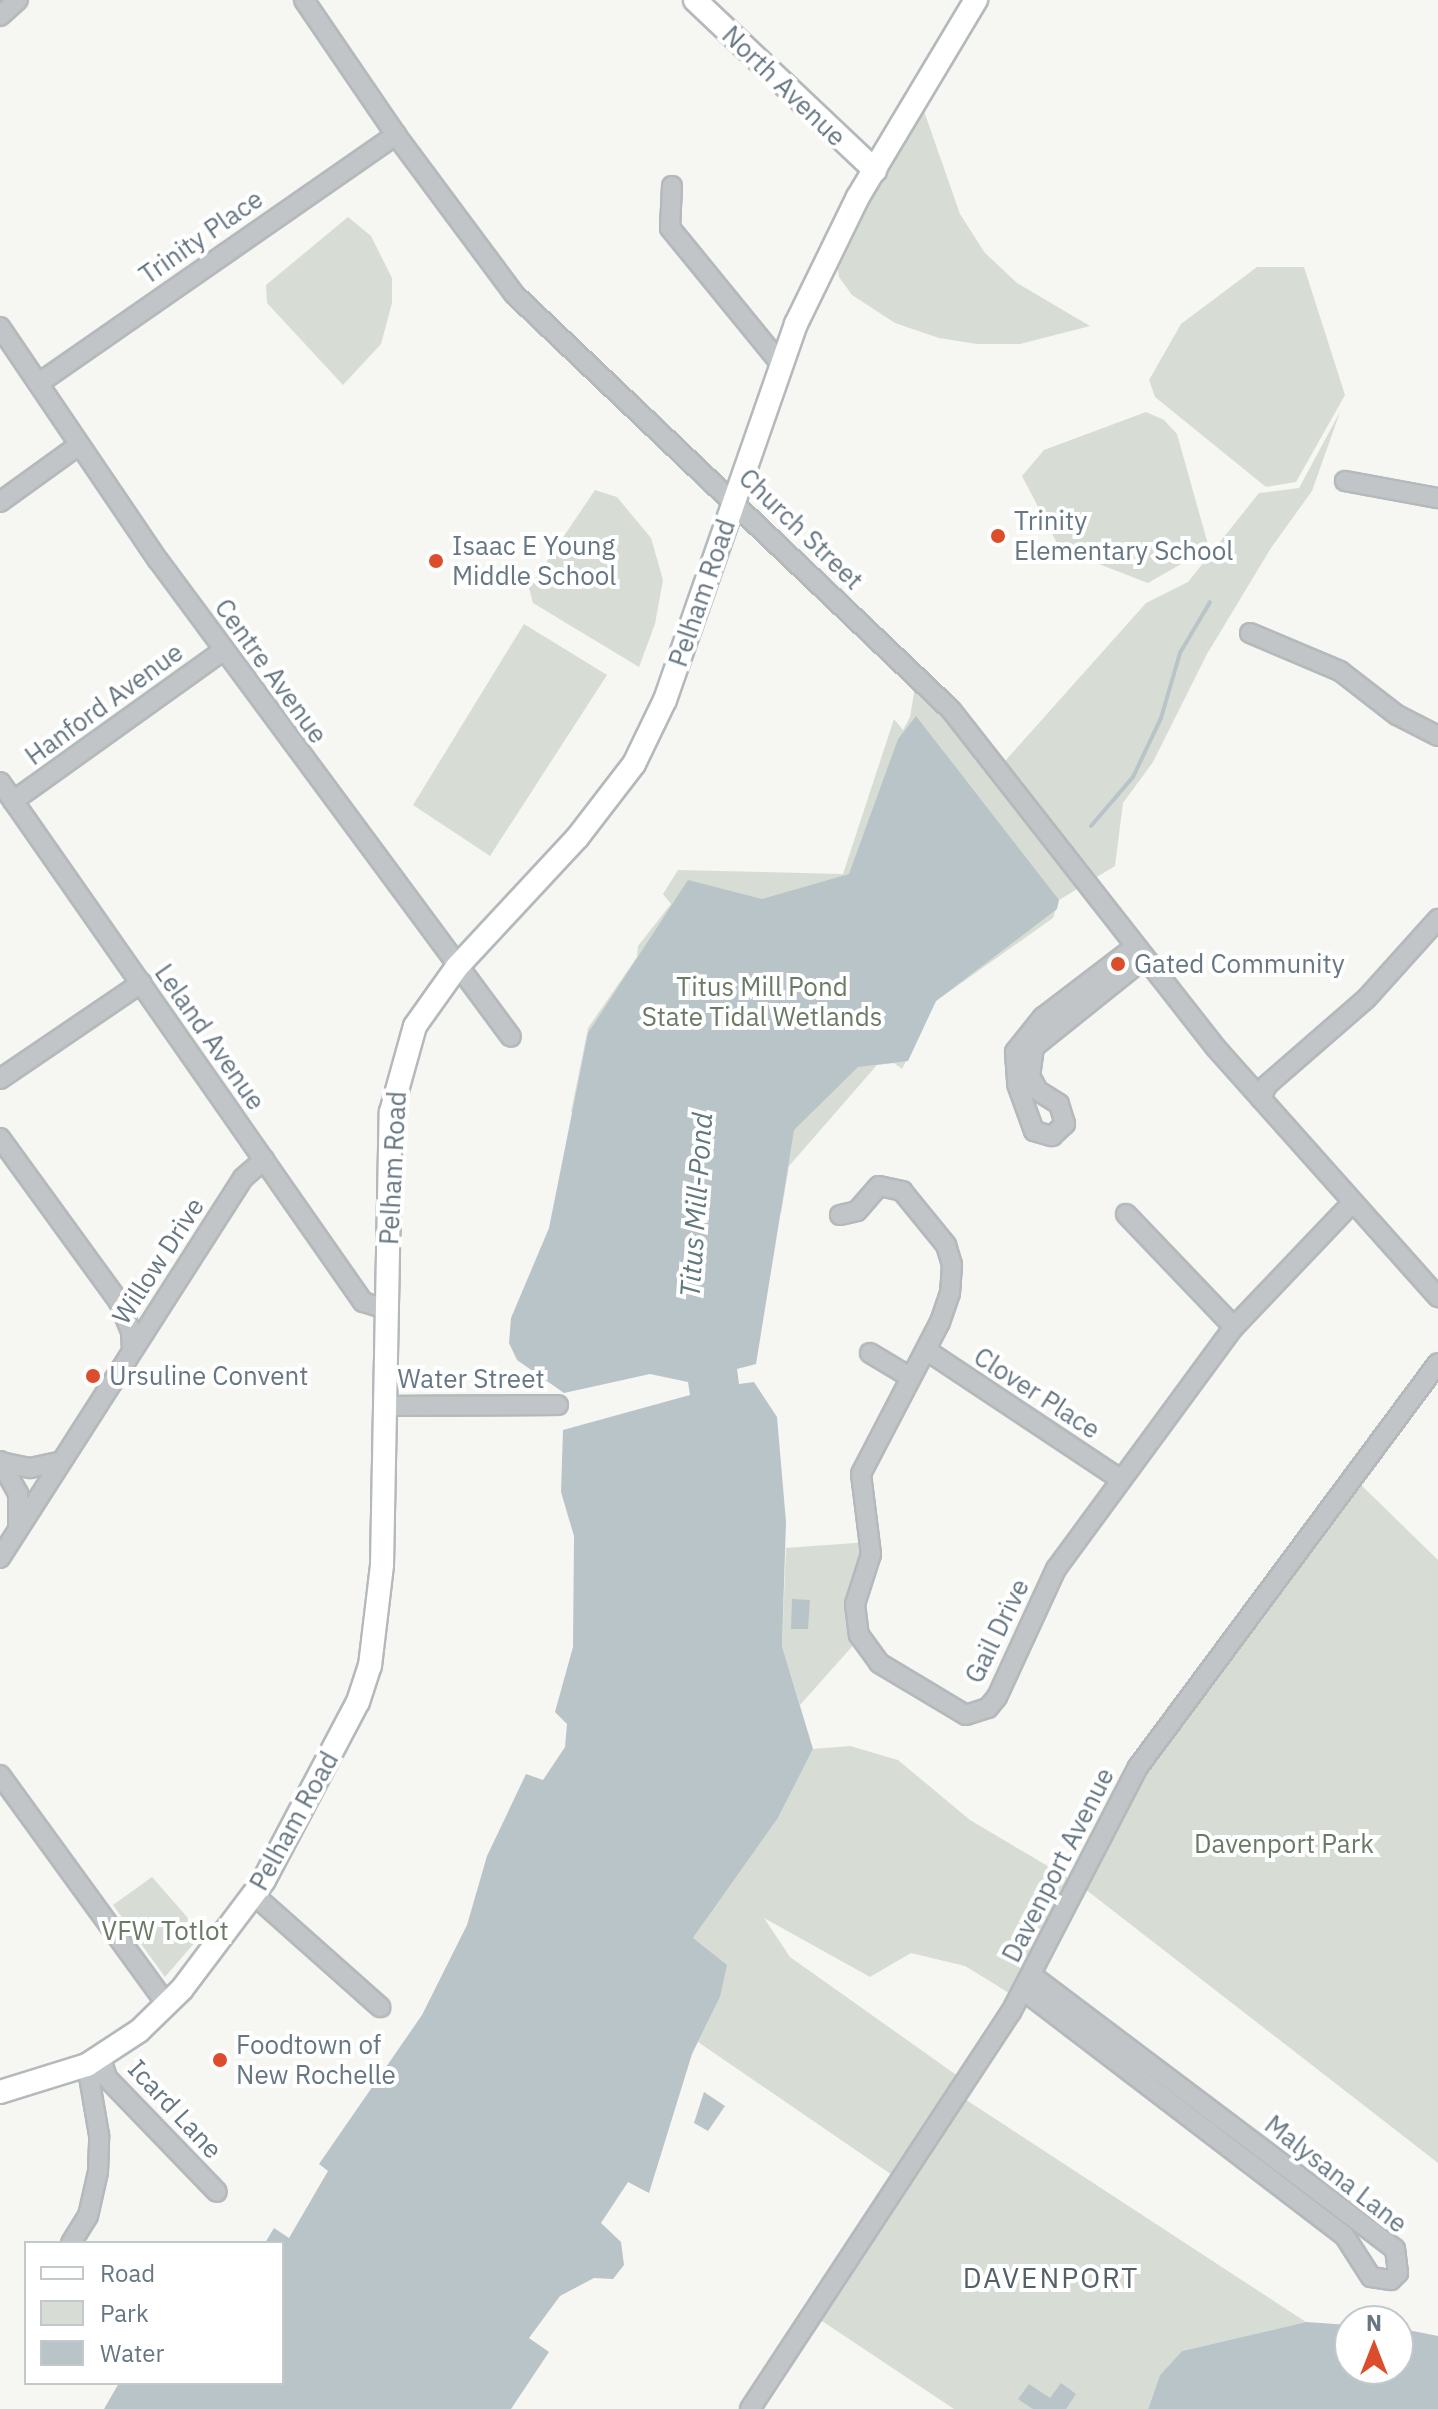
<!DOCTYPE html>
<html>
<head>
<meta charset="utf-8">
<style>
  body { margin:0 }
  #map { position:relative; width:1438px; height:2409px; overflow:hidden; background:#f6f6f3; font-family:"IBM Plex Sans",sans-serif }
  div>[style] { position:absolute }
  .green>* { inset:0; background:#d7ddd4 }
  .water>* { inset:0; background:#b8c4c7 }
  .stream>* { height:4px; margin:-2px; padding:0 2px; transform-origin:2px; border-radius:2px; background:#b8c4c7 }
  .roads { filter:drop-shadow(2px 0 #b4b9bc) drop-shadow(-2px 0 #b4b9bc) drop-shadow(0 2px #b4b9bc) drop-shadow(0 -2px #b4b9bc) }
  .minor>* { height:18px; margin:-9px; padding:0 9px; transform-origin:9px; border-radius:9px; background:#c1c5c8 }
  .major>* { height:22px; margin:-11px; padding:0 11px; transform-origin:11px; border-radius:11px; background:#fff }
  .dots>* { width:22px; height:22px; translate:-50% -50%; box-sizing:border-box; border:4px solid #fff; border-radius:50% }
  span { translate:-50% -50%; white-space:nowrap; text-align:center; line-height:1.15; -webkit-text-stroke:8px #fff; paint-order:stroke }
  .street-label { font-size:26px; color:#667783 }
  .poi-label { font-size:26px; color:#667783 }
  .left { translate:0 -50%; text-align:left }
  .park-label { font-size:26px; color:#6a7a65 }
  .water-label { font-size:28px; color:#62787f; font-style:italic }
  .neighbourhood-label { font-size:28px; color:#546068; letter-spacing:2px }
  .legend { position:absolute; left:24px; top:2241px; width:260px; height:144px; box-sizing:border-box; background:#fff; border:2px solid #c2c9cd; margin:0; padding:10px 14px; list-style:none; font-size:24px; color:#667783 }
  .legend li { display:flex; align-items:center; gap:16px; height:40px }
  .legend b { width:40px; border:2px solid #c2c9cd }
  .north { position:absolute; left:1334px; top:2305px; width:80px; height:80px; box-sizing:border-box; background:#fff; border:2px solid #c2c9cd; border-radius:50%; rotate:0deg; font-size:22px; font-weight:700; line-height:32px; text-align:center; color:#667783 }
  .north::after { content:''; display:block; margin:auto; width:28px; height:36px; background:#dc4d2c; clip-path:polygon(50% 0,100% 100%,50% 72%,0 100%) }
</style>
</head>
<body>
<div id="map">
  <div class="green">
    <i style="clip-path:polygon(924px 111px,960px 214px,985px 253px,1017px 283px,1090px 326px,1020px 344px,977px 344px,939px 338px,895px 323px,852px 295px,839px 277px,836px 259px,887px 166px)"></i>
    <i style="clip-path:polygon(348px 217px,371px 236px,392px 278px,392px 303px,381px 344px,343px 385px,267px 303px,266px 285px)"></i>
    <i style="clip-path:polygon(1257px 267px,1304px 267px,1345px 395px,1296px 482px,1266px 487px,1155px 397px,1149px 380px,1181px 324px)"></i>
    <i style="clip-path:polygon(1146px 412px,1164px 420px,1177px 434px,1209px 548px,1148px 583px,1060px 549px,1022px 476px,1044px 450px)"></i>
    <i style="clip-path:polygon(1340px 412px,1312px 491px,1271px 548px,1207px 654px,1153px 762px,1123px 803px,1115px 866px,1059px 900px,1053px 918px,936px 1001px,902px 1069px,894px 1063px,877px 1065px,789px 1166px,781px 1213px,571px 1112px,588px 1028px,637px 957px,638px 946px,671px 904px,663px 894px,678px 870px,843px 874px,894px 719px,903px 730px,910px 717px,917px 675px,997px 770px,1146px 603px,1188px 582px,1259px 493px,1299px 488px)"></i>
    <i style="clip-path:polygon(595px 490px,617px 497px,651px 538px,663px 580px,655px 624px,639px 667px,533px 603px,529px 588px)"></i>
    <i style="clip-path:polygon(524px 624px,607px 675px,490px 856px,413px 805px)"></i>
    <i style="clip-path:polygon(1356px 1480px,1438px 1560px,1438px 2163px,1085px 1889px,1022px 2001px,965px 1966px,911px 1953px,870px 1977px,764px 1918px,790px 1957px,962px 2079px,954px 2092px,1306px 2322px,1182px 2351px,1160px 2375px,1148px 2409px,954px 2409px,810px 2313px,898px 2179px,698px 2042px,720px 1997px,693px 1938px,778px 1818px,813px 1749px,850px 1746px,898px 1760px,970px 1820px,1085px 1888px,1144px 1774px)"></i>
    <i style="clip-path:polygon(868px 1542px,857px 1641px,800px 1705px,782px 1646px,786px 1548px)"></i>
    <i style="clip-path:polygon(152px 1877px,202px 1934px,165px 1977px,113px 1905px)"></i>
  </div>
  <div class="water">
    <i style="clip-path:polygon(916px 716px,1059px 900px,1057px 909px,936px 1001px,908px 1061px,858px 1067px,794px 1130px,756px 1364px,737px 1369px,739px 1384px,754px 1382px,777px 1417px,786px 1522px,782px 1646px,813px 1749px,778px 1818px,693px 1938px,727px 1965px,720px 1997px,692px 2054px,649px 2193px,628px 2182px,601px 2223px,621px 2242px,624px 2265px,613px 2279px,594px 2278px,560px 2296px,529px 2338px,549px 2352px,511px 2409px,104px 2409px,119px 2383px,282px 2383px,282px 2243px,265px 2243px,274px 2228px,289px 2238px,328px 2171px,319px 2164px,422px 2015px,467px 1925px,487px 1856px,526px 1774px,543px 1780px,565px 1747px,567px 1724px,555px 1712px,573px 1647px,574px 1536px,561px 1492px,563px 1430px,690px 1395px,688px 1382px,650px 1374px,564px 1393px,517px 1360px,509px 1343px,511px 1318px,549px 1228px,588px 1033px,688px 880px,762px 899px,849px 874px,898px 739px)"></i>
    <i style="clip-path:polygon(792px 1599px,810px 1600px,808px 1629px,791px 1629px)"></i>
    <i style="clip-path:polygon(704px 2092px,725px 2106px,708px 2131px,694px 2123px)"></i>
    <i style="clip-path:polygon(1306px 2322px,1350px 2325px,1350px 2369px,1398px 2369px,1398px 2328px,1438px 2336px,1438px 2409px,1148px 2409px,1160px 2375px,1182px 2351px)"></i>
    <i style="clip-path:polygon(1061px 2383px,1076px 2394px,1066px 2409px,1033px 2409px,1018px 2399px,1029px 2384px,1050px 2398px)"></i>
  </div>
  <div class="stream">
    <i style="left:1091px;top:826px;width:65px;rotate:-49.4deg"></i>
    <i style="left:1133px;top:777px;width:65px;rotate:-64.6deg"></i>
    <i style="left:1161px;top:718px;width:68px;rotate:-73.7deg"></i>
    <i style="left:1180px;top:653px;width:59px;rotate:-59.5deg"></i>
  </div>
  <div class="roads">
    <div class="minor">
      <i style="left:304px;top:0;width:163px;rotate:55.7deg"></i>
      <i style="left:396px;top:135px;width:198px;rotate:53.4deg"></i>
      <i style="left:514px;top:294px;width:603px;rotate:43.59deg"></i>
      <i style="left:951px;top:710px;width:429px;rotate:51.9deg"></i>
      <i style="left:1216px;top:1048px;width:334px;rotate:48.3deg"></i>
      <i style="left:0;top:16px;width:24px;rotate:-42deg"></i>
      <i style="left:672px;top:186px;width:42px;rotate:92.7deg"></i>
      <i style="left:670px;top:228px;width:176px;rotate:50.8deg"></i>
      <i style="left:0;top:327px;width:282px;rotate:55.9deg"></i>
      <i style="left:158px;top:560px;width:593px;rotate:53.5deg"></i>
      <i style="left:39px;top:383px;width:435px;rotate:-34.8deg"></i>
      <i style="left:1345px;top:481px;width:95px;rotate:10.4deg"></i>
      <i style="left:0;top:502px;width:97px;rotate:-35.8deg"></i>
      <i style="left:1250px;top:633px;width:98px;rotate:22.9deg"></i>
      <i style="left:1340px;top:671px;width:72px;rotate:37.7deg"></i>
      <i style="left:1397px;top:715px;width:46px;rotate:27.1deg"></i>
      <i style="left:0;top:782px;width:634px;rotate:55.08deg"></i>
      <i style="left:363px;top:1302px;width:24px;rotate:17deg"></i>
      <i style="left:13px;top:801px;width:259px;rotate:-35.6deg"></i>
      <i style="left:1135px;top:947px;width:116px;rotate:142.7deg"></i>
      <i style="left:1043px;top:1017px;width:45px;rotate:128.7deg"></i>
      <i style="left:1015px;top:1052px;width:32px;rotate:86deg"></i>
      <i style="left:1017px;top:1084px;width:50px;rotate:70.1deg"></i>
      <i style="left:1034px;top:1131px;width:19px;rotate:16deg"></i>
      <i style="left:1052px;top:1136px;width:18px;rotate:-43deg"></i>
      <i style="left:1065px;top:1124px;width:21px;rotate:-107deg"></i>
      <i style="left:1059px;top:1104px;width:25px;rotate:-148deg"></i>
      <i style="left:1038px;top:1091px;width:17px;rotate:-118deg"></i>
      <i style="left:1030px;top:1076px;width:29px;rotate:-82deg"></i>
      <i style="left:1034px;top:1047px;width:141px;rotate:-38.7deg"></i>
      <i style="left:0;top:1079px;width:171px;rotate:-34.2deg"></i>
      <i style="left:1261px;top:1099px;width:15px;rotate:-67deg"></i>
      <i style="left:1267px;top:1085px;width:131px;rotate:-41deg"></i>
      <i style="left:1366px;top:999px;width:108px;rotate:-48deg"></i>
      <i style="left:0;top:1138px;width:203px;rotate:54deg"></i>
      <i style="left:119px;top:1302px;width:31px;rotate:68deg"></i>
      <i style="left:131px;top:1331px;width:18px;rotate:87deg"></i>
      <i style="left:1126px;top:1214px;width:156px;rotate:46.3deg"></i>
      <i style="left:840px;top:1215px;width:17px;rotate:-13deg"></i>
      <i style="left:857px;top:1211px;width:33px;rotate:-49deg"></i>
      <i style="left:879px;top:1186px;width:24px;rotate:12deg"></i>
      <i style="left:902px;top:1191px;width:70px;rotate:50.8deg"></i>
      <i style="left:946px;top:1245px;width:21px;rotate:73deg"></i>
      <i style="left:952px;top:1265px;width:28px;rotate:94deg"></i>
      <i style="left:950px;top:1293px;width:31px;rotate:109deg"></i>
      <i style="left:940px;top:1322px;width:171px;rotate:117.5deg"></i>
      <i style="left:861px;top:1474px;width:81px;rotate:82.9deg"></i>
      <i style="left:871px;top:1554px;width:52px;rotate:107.7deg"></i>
      <i style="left:855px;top:1604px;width:31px;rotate:83deg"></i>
      <i style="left:859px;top:1635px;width:34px;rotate:54deg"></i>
      <i style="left:879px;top:1663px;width:101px;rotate:30.9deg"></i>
      <i style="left:966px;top:1715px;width:23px;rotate:-18deg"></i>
      <i style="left:988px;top:1708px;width:14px;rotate:-51deg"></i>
      <i style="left:997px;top:1697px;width:141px;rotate:-65.3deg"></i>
      <i style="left:1056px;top:1569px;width:300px;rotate:-53.7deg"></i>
      <i style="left:1234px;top:1327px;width:170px;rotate:-46.4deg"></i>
      <i style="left:926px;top:1350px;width:233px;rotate:33.6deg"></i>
      <i style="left:870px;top:1353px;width:47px;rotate:31deg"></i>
      <i style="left:384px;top:1406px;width:174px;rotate:-0.3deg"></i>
      <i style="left:0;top:1461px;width:37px;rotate:61deg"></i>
      <i style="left:18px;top:1493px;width:33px;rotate:90deg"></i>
      <i style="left:1px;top:1462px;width:30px;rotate:12deg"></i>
      <i style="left:30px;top:1468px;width:30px;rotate:-12deg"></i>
      <i style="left:0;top:1558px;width:451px;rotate:-57.4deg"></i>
      <i style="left:243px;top:1178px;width:28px;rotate:-41deg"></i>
      <i style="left:0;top:1775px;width:284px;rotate:54deg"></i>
      <i style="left:254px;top:1895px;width:169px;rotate:41.6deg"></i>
      <i style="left:1023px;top:1990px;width:404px;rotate:37.4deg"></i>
      <i style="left:1344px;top:2235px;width:50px;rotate:57.3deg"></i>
      <i style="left:1371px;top:2277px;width:20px;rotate:9deg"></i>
      <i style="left:1391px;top:2280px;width:10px;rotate:-45deg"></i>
      <i style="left:1398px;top:2273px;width:24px;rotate:-97deg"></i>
      <i style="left:1395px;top:2249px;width:455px;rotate:-143deg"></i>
      <i style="left:100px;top:2056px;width:23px;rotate:72deg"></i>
      <i style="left:107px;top:2078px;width:158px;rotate:46deg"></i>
      <i style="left:71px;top:2243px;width:32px;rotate:-58deg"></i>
      <i style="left:88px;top:2216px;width:45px;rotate:-77.2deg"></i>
      <i style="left:98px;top:2172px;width:37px;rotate:-88deg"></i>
      <i style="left:99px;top:2135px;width:71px;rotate:-99.7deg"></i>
      <i style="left:750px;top:2409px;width:475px;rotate:-56.7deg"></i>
      <i style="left:1011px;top:2012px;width:276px;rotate:-62.6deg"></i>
      <i style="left:1138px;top:1767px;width:503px;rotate:-53.4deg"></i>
    </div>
    <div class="major">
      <i style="left:695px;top:0;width:248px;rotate:43.4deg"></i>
      <i style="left:0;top:2092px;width:91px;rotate:-17.2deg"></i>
      <i style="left:87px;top:2065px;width:62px;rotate:-33.2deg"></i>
      <i style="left:139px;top:2031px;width:60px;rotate:-44.3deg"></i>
      <i style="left:182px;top:1989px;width:136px;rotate:-53deg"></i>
      <i style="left:264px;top:1880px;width:201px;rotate:-62.2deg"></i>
      <i style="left:358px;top:1702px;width:38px;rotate:-72deg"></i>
      <i style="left:370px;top:1666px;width:102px;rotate:-83.2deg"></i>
      <i style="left:382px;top:1565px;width:453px;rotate:-88.9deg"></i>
      <i style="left:391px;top:1112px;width:89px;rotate:-74.4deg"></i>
      <i style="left:415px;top:1026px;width:72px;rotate:-54.6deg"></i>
      <i style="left:457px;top:967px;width:176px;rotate:-47.1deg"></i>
      <i style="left:577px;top:838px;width:93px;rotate:-52.4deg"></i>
      <i style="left:634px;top:764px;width:71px;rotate:-64.2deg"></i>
      <i style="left:665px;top:700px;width:398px;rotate:-70.8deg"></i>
      <i style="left:796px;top:324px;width:141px;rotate:-64deg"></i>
      <i style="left:858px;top:197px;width:230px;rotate:-59.1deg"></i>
    </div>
  </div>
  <div class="dots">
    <i style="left:998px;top:536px;background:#dc4d2c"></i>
    <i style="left:436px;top:561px;background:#dc4d2c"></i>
    <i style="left:1118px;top:964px;background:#dc4d2c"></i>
    <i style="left:93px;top:1376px;background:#dc4d2c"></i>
    <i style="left:220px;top:2060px;background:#dc4d2c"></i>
  </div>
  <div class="street-label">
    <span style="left:784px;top:86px;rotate:44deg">North Avenue</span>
    <span style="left:201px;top:237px;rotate:-35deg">Trinity Place</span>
    <span style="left:801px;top:529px;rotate:44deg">Church Street</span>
    <span style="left:702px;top:593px;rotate:-71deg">Pelham Road</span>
    <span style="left:271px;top:671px;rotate:54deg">Centre Avenue</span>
    <span style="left:104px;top:704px;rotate:-36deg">Hanford Avenue</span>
    <span style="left:210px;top:1037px;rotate:55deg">Leland Avenue</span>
    <span style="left:393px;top:1168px;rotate:-87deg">Pelham Road</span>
    <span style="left:158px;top:1261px;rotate:-57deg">Willow Drive</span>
    <span style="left:471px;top:1379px">Water Street</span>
    <span style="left:1037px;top:1393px;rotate:33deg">Clover Place</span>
    <span style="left:997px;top:1631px;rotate:-64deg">Gail Drive</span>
    <span style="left:294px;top:1821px;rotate:-61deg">Pelham Road</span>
    <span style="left:1058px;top:1865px;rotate:-63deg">Davenport Avenue</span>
    <span style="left:175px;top:2109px;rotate:47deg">Icard Lane</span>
    <span style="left:1336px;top:2174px;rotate:38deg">Malysana Lane</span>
  </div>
  <div class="poi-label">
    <span class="left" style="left:1014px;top:536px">Trinity<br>Elementary School</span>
    <span class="left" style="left:452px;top:561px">Isaac E Young<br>Middle School</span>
    <span class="left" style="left:1134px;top:964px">Gated Community</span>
    <span class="left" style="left:109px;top:1376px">Ursuline Convent</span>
    <span class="left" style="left:236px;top:2060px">Foodtown of<br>New Rochelle</span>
  </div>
  <div class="park-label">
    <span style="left:762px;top:1002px">Titus Mill Pond<br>State Tidal Wetlands</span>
    <span style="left:1284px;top:1844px">Davenport Park</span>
    <span style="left:165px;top:1931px">VFW Totlot</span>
  </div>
  <div class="water-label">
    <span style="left:696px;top:1205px;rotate:-86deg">Titus Mill-Pond</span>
  </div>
  <div class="neighbourhood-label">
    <span style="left:1051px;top:2278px">DAVENPORT</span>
  </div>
  <ul class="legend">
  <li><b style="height:10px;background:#fff"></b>Road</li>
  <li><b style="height:22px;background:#d7ddd4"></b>Park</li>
  <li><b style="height:22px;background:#b8c4c7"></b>Water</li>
  </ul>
  <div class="north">N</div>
</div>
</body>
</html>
